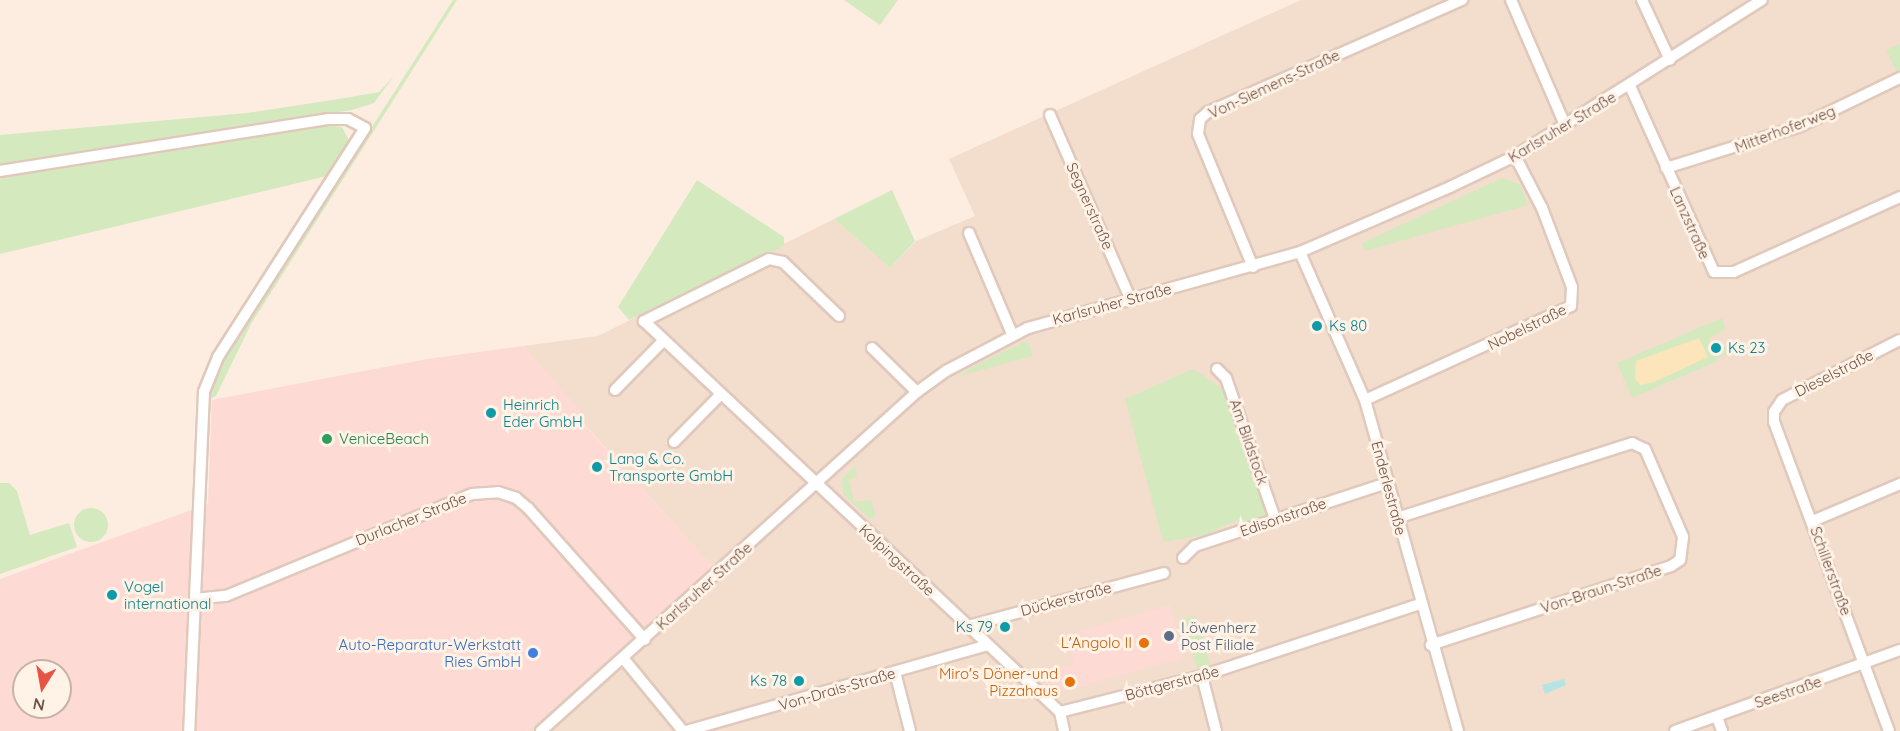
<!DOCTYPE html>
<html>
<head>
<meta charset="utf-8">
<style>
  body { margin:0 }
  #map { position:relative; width:1900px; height:731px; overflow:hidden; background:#fcede0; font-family:Quicksand,sans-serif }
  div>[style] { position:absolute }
  .residential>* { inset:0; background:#f3dece }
  .commercial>* { inset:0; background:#fddad3 }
  .green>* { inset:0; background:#d5e9bf }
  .round { border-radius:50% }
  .sand>* { inset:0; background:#fce5ba }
  .water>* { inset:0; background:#b5e4e5 }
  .roads { filter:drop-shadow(2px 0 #e0c9bc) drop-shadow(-2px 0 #e0c9bc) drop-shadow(0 2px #e0c9bc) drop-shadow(0 -2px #e0c9bc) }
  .minor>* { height:10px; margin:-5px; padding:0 5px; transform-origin:5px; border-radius:5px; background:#fff }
  .dots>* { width:16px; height:16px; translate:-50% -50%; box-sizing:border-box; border:3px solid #fff2e6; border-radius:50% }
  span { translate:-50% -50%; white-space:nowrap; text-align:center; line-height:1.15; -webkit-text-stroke:6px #fff2e6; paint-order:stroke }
  .street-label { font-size:15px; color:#725147 }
  .culture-label { font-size:15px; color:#0d838f }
  .left { translate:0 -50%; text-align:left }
  .right { translate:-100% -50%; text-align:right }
  .leisure-label { font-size:15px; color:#27864d }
  .service-label { font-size:15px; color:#4e5e75 }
  .food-label { font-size:15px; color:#c56008 }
  .shop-label { font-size:15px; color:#366cbe }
  .north { position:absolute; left:12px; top:659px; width:60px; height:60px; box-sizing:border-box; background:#fff2e6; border:2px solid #c7b2a6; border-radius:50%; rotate:191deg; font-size:16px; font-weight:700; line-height:24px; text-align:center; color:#725147 }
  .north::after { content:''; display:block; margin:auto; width:21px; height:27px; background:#e75444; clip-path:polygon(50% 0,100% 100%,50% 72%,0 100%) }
</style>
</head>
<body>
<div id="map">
  <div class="residential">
    <i style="clip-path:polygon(1301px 0,1900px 0,1900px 731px,527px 731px,712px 566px,578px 417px,582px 413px,523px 346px,598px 336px,834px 219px,890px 268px,916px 241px,975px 216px,949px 159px)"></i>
  </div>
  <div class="commercial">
    <i style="clip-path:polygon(evenodd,523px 346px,583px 413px,578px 418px,713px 566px,527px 731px,0 731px,0 579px,208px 504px,212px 400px,427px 359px,523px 346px,24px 671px,60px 671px,60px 707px,24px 707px,24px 671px)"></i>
    <i style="clip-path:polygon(1170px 605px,1183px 658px,1055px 693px,1049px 670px,1074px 664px,1066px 635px)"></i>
  </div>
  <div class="green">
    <i style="clip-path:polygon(453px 0,457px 0,251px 324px,216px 396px,208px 400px,217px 370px)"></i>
    <i style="clip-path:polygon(844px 0,898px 0,880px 25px)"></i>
    <i style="clip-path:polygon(1900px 44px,1900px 72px,1897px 73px,1886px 50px)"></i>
    <i style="clip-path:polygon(394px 76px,374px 103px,352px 110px,0 166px,0 135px,247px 113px,345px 98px,379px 92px)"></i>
    <i style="clip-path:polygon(322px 124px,342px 127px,350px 142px,314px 199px,327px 176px,0 254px,0 177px)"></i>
    <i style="clip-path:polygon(1502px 178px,1520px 184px,1528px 205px,1365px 251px,1362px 243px)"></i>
    <i style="clip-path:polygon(697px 180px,784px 237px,784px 246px,629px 320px,618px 307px)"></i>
    <i style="clip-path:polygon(892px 190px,915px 241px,890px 268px,834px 219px)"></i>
    <i style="clip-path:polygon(1722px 318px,1725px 330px,1709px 338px,1718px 361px,1632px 398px,1617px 363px)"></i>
    <i style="clip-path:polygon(1028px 340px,1033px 356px,956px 377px,978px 364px)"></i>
    <i style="clip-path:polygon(1733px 342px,1736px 350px,1718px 358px,1716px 352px)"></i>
    <i style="clip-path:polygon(1193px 369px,1223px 389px,1268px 515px,1239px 524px,1237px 520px,1206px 535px,1163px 542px,1125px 399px)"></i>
    <i style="clip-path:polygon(855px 466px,857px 477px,849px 479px,854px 502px,871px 500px,876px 515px,870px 519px,843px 494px,842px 479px)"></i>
    <i style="clip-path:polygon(0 483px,9px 483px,17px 491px,30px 535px,69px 523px,77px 547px,0 574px)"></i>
    <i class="round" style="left:74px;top:508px;width:34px;height:34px"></i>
    <i style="clip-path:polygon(1196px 616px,1210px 665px,1197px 668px,1183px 619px)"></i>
  </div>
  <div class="sand">
    <i style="clip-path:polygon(1699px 338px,1708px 357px,1654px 382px,1640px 385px,1635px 379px,1636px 361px)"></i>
  </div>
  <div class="water">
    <i style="clip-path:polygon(1564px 679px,1566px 685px,1545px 694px,1542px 685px)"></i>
  </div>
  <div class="roads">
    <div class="minor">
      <i style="left:1511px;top:0;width:136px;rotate:66.6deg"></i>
      <i style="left:1642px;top:0;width:66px;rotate:65deg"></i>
      <i style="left:1630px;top:86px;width:204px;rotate:65.7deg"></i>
      <i style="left:1714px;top:272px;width:20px"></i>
      <i style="left:1734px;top:272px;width:182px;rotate:-24.3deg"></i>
      <i style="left:1050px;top:115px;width:200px;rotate:66.4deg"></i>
      <i style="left:1666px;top:168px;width:138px;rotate:-17.3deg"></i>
      <i style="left:1798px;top:127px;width:113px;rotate:-25.7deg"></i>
      <i style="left:0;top:171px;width:333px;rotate:-9deg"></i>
      <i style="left:329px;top:119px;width:19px"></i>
      <i style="left:348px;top:119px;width:19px;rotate:28deg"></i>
      <i style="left:365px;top:128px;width:272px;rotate:122.7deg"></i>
      <i style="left:218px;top:357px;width:38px;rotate:112deg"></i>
      <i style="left:204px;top:392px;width:339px;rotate:92.5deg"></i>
      <i style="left:969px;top:233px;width:110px;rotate:66.9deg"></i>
      <i style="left:1300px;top:252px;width:162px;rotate:66.3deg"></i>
      <i style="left:1365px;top:400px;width:344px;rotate:74.3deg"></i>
      <i style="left:1253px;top:267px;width:144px;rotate:-112.5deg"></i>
      <i style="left:1198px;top:134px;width:15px;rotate:-82deg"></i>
      <i style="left:1200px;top:119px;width:11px;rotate:-41deg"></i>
      <i style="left:1208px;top:112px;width:278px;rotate:-23.8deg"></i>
      <i style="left:839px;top:316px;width:78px;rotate:-136deg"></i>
      <i style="left:783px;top:262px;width:14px;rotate:-168deg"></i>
      <i style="left:769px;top:259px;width:140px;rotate:153.6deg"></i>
      <i style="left:644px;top:321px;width:571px;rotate:43.23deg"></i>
      <i style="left:1060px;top:712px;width:19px;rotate:78deg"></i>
      <i style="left:872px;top:348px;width:63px;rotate:44.4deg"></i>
      <i style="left:1217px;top:369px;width:13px;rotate:45deg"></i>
      <i style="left:1226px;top:378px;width:149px;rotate:70.8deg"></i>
      <i style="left:615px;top:390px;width:70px;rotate:-45.6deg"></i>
      <i style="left:1365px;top:400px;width:226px;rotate:-24.5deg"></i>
      <i style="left:1571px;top:306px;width:19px;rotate:-87deg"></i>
      <i style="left:1572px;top:287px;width:85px;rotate:-110.8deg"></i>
      <i style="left:1542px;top:208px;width:59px;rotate:-117.4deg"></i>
      <i style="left:674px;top:442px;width:67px;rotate:-45.6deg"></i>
      <i style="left:1397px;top:518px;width:247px;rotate:-17.7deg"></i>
      <i style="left:1632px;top:443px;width:14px;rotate:25deg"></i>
      <i style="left:1645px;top:449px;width:96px;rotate:66.6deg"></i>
      <i style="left:1683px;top:537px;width:23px;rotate:97deg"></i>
      <i style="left:1680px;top:560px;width:11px;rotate:146deg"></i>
      <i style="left:1671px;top:566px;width:253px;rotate:161.8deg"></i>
      <i style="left:1813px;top:521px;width:95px;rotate:-23deg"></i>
      <i style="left:1183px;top:558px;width:17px;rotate:-45deg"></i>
      <i style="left:1195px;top:546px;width:202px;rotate:-18.2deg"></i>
      <i style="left:195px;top:599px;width:31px;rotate:-6deg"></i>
      <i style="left:226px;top:596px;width:266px;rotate:-22.5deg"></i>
      <i style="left:472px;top:494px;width:26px;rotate:-4deg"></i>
      <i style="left:498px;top:492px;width:19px;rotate:18deg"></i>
      <i style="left:516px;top:498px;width:16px;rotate:40deg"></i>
      <i style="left:528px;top:508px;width:176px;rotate:48.4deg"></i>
      <i style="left:968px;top:626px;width:203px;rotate:-15.1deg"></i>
      <i style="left:623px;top:658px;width:94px;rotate:50.6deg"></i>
      <i style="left:895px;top:672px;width:61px;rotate:75.7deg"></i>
      <i style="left:1202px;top:676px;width:57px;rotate:75.7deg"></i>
      <i style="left:1060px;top:712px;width:146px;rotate:-14.2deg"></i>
      <i style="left:1202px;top:676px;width:230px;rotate:-18.3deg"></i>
      <i style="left:1717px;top:717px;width:15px;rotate:70deg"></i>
      <i style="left:541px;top:731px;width:506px;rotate:-42.04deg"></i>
      <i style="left:917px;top:392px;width:36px;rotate:-36deg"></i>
      <i style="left:946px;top:371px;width:93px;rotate:-27.7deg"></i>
      <i style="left:1028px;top:328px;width:282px;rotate:-15.6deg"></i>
      <i style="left:1300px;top:252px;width:163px;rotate:-23.4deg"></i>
      <i style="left:1450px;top:187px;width:72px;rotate:-25.5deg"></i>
      <i style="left:1515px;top:156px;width:292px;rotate:-32.3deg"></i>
      <i style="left:686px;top:731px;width:313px;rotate:-15.9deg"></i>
      <i style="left:1675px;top:731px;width:239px;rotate:-19.8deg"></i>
      <i style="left:1889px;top:731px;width:330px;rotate:-110.4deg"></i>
      <i style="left:1774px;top:422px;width:10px;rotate:-90deg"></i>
      <i style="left:1774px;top:412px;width:14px;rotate:-56deg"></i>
      <i style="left:1782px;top:400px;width:132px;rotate:-27deg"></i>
    </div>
  </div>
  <div class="dots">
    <i style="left:1317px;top:326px;background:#0f9aa8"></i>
    <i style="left:1716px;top:348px;background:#0f9aa8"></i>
    <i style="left:491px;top:413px;background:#0f9aa8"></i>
    <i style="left:327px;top:439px;background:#2e9e5b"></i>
    <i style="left:597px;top:467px;background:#0f9aa8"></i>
    <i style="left:112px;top:595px;background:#0f9aa8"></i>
    <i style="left:1005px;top:627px;background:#0f9aa8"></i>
    <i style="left:1169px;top:636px;background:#5c6f8a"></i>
    <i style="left:1144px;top:643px;background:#e8710a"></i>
    <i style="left:533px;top:653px;background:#3f7fe0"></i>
    <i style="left:799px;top:681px;background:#0f9aa8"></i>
    <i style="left:1070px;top:682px;background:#e8710a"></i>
  </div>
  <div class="street-label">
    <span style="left:1274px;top:84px;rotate:-25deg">Von-Siemens-Straße</span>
    <span style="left:1562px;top:127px;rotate:-31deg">Karlsruher Straße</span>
    <span style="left:1785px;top:129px;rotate:-21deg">Mitterhoferweg</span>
    <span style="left:1090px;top:206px;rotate:66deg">Segnerstraße</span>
    <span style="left:1690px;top:223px;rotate:66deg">Lanzstraße</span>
    <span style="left:1112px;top:304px;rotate:-15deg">Karlsruher Straße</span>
    <span style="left:1527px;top:327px;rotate:-26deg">Nobelstraße</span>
    <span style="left:1834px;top:373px;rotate:-27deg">Dieselstraße</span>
    <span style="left:1249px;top:442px;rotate:71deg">Am Bildstock</span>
    <span style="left:1389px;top:488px;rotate:75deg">Enderlestraße</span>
    <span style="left:1283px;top:517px;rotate:-19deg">Edisonstraße</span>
    <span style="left:411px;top:519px;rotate:-22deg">Durlacher Straße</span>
    <span style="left:897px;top:560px;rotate:43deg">Kolpingstraße</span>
    <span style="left:1831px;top:571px;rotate:70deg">Schillerstraße</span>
    <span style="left:704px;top:586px;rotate:-42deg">Karlsruher Straße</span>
    <span style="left:1601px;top:589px;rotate:-18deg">Von-Braun-Straße</span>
    <span style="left:1066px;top:599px;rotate:-15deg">Dückerstraße</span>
    <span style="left:1172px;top:683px;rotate:-15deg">Böttgerstraße</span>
    <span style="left:837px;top:689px;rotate:-16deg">Von-Drais-Straße</span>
    <span style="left:1788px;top:692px;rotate:-19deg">Seestraße</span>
  </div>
  <div class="culture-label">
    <span class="left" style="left:1329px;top:326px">Ks 80</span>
    <span class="left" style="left:1728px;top:348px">Ks 23</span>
    <span class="left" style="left:503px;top:413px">Heinrich<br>Eder GmbH</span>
    <span class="left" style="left:609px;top:467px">Lang &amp; Co.<br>Transporte GmbH</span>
    <span class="left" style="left:124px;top:595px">Vogel<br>international</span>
    <span class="right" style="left:993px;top:627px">Ks 79</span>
    <span class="right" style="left:787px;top:681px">Ks 78</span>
  </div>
  <div class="leisure-label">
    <span class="left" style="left:339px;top:439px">VeniceBeach</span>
  </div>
  <div class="service-label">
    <span class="left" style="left:1181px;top:636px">Löwenherz<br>Post Filiale</span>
  </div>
  <div class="food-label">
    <span class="right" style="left:1132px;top:643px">L'Angolo II</span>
    <span class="right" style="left:1058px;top:682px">Miro's Döner-und<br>Pizzahaus</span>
  </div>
  <div class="shop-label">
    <span class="right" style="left:521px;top:653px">Auto-Reparatur-Werkstatt<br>Ries GmbH</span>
  </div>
  <div class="north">N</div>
</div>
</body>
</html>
